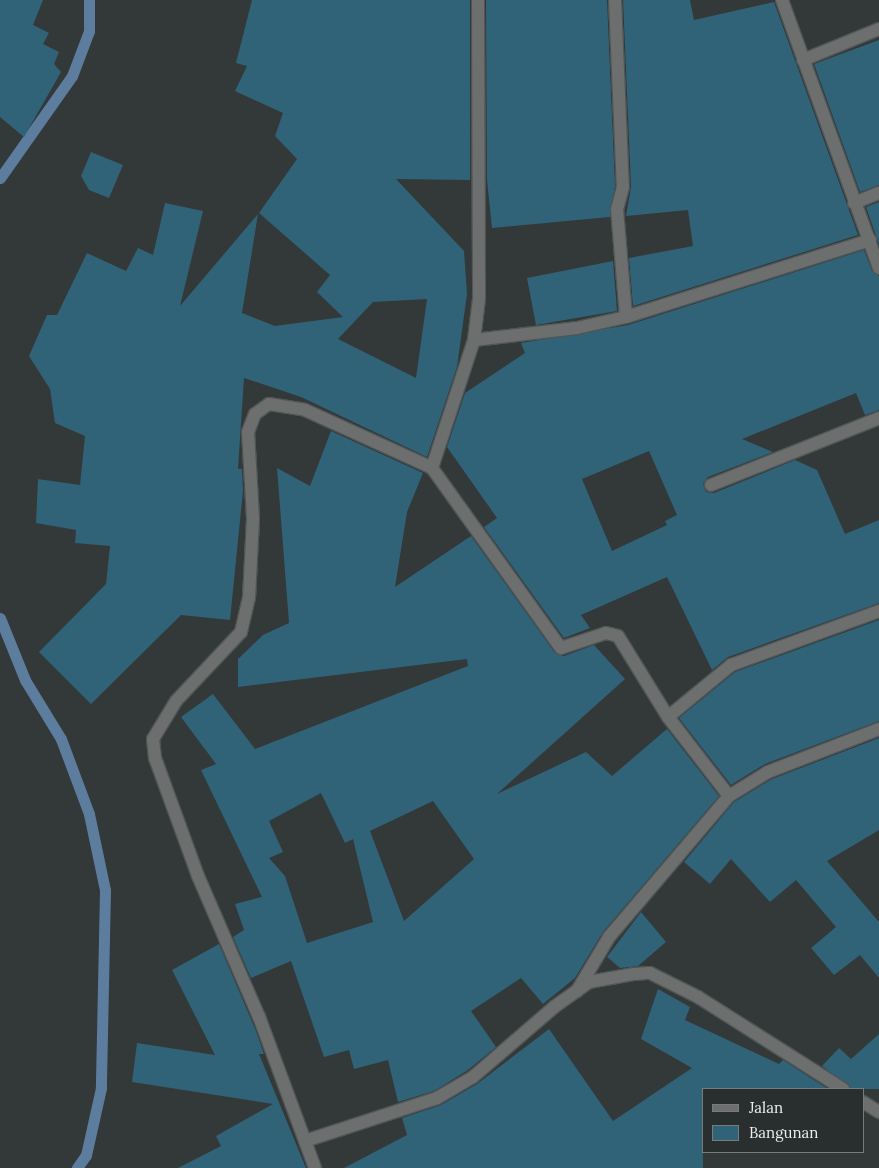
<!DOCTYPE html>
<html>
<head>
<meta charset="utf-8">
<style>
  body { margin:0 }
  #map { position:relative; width:879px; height:1168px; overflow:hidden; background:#333839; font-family:Lora,serif }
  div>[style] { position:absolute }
  .stream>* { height:11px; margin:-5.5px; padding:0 5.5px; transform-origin:5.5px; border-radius:5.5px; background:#5d7d9f }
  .building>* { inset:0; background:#306377 }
  .roads { filter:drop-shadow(1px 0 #505556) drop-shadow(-1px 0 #505556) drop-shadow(0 1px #505556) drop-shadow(0 -1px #505556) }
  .street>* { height:12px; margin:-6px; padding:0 6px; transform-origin:6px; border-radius:6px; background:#6c6f6e }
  span { translate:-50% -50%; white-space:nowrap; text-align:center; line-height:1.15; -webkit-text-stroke:5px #292e2f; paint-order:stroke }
  .legend { position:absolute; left:702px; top:1088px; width:162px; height:65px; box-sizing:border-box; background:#292e2f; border:1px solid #777b7c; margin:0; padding:6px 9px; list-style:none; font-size:15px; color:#ebefef }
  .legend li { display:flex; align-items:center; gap:10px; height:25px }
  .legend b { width:25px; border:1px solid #777b7c }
</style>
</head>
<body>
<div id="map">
  <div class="stream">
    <i style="left:0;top:178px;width:125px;rotate:-54.8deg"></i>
    <i style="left:72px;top:76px;width:48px;rotate:-69.3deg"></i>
    <i style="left:89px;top:31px;width:31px;rotate:-90deg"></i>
    <i style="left:0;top:618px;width:67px;rotate:68deg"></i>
    <i style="left:25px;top:680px;width:69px;rotate:58.6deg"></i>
    <i style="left:61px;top:739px;width:80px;rotate:69.5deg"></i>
    <i style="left:89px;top:814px;width:78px;rotate:78.1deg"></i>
    <i style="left:105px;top:890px;width:198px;rotate:91.2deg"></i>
    <i style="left:101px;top:1088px;width:69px;rotate:102.6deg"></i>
    <i style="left:86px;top:1155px;width:16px;rotate:125deg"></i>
  </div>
  <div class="building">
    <i style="clip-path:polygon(0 0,43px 0,33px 25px,49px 33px,43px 44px,59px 52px,54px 64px,61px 72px,24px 137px,0 117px)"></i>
    <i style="clip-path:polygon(evenodd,252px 0,470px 0,470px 180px,396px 179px,464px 251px,467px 294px,457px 367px,427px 457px,301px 397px,244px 378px,238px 469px,242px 469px,243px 491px,230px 620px,181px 615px,91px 704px,39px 652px,106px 584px,110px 546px,75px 543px,76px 530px,36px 523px,38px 479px,80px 485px,85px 436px,55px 423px,50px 389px,29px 356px,47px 315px,57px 315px,87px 253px,126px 271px,138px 248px,153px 255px,165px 203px,203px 211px,180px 306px,258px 214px,242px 313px,275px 326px,343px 317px,317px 292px,330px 275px,259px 213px,297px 159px,275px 136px,283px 113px,235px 91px,247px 66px,236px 63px,252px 0,427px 299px,416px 378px,338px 339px,373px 302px,427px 299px)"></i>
    <i style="clip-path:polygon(486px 0,607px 0,615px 186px,610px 217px,492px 228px,487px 180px)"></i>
    <i style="clip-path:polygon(623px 0,690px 0,694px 20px,774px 2px,858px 235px,633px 306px,629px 258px,693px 246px,688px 210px,626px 216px,631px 187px)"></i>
    <i style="clip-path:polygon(879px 40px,879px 185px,860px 192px,814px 64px)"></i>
    <i style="clip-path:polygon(91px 152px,123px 165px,109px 198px,89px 190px,81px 176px)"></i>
    <i style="clip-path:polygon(879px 202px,879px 244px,866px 207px)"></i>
    <i style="clip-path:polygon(evenodd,864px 250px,872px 271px,879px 276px,879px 410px,865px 415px,856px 393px,742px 439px,773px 452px,708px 477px,703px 484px,706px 492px,714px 493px,795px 460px,817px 470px,845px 534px,879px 520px,879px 603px,728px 657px,712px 670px,667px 577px,581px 615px,590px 628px,564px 638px,484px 527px,497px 518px,447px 447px,465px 393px,525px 353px,521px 343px,628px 325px,864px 250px,649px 451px,677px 515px,665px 521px,667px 525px,612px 551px,582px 479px,649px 451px)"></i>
    <i style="clip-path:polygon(613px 261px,617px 311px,536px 325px,527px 278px)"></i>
    <i style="clip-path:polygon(evenodd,331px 431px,423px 473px,407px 512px,395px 587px,471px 536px,555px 653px,564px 656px,594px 645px,625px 679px,497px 794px,586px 752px,612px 776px,667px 729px,719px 796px,603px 932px,575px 978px,543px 1004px,521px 978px,471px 1011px,496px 1047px,468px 1070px,434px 1091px,398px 1102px,388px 1060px,354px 1069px,349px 1050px,324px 1057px,291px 961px,251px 978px,233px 937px,244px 930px,235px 904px,262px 897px,201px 770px,216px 764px,181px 717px,213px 694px,255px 749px,468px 666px,467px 659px,238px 687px,238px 659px,263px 635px,289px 623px,277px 468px,310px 486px,331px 431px,321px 793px,345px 843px,353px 839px,373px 922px,307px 943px,285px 876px,269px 858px,283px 852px,269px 821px,321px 793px,331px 431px,433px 801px,474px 859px,404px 921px,370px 831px,433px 801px)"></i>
    <i style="clip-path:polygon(879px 620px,879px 721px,765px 764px,731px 785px,679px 718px,735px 672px)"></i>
    <i style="clip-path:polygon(879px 738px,879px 830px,827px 861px,879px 922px,879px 978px,860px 955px,834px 975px,811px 948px,836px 927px,796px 880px,770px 902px,731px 859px,710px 884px,684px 862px,734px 802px,772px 779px)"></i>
    <i style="clip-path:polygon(641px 912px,666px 942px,638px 966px,620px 968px,607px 957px)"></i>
    <i style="clip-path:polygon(219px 944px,256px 1031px,264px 1054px,259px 1054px,306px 1168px,178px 1168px,221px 1146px,216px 1136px,273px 1104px,132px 1082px,137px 1043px,215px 1055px,172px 970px)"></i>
    <i style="clip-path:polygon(658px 989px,690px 1007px,685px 1020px,779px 1064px,783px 1060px,828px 1089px,703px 1089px,703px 1168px,344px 1168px,407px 1135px,402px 1118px,441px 1105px,477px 1084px,549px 1029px,613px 1121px,692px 1068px,641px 1039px)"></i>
    <i style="clip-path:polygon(879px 1034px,879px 1089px,851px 1089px,822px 1066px,839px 1048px,851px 1059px)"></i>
  </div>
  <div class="roads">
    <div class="street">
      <i style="left:478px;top:0;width:299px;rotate:89.8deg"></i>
      <i style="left:479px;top:299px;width:41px;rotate:97deg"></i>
      <i style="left:474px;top:340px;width:135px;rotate:108.2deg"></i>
      <i style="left:432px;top:468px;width:221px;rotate:54.4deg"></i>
      <i style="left:561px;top:648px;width:47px;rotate:-18.4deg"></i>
      <i style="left:606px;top:633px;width:12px;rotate:14deg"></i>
      <i style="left:618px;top:636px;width:95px;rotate:58.3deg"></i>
      <i style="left:668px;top:717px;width:100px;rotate:52.3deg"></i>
      <i style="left:615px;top:0;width:187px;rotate:87.6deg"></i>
      <i style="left:623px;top:187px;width:23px;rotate:105deg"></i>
      <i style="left:617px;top:209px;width:108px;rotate:85.2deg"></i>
      <i style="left:782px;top:0;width:285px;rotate:70.1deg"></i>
      <i style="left:803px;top:60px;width:82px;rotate:-22.2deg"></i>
      <i style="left:854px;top:203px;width:27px;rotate:-22deg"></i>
      <i style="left:474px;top:340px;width:104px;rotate:-6.6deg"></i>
      <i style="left:577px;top:328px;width:50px;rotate:-12.7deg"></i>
      <i style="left:626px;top:317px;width:256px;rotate:-17.5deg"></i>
      <i style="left:711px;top:485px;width:181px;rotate:-21.7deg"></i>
      <i style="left:668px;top:717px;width:82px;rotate:-39.5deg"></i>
      <i style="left:731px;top:665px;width:158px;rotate:-20deg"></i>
      <i style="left:577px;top:991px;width:63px;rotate:-59.3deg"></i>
      <i style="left:609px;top:937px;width:185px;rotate:-49.6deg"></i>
      <i style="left:729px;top:796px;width:46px;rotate:-31.6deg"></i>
      <i style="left:768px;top:772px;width:119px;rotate:-21.2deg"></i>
      <i style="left:863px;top:1102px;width:19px;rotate:32deg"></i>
      <i style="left:308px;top:1140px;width:136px;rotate:-18deg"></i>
      <i style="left:437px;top:1098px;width:42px;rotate:-30.3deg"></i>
      <i style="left:473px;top:1077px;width:107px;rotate:-40.8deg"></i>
      <i style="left:554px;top:1007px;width:43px;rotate:-35.5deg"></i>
      <i style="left:589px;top:982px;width:46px;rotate:-10.1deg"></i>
      <i style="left:634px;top:974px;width:16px;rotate:-4deg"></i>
      <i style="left:650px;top:973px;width:54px;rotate:26.6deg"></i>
      <i style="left:698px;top:997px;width:172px;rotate:32.4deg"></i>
      <i style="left:315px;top:1168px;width:161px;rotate:-110.3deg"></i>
      <i style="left:259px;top:1017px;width:154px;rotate:-113.4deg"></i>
      <i style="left:198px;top:876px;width:126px;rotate:-110deg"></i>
      <i style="left:155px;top:758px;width:19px;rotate:-96deg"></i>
      <i style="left:153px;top:739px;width:44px;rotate:-58.8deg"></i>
      <i style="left:176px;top:701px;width:95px;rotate:-46.7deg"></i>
      <i style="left:241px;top:632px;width:35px;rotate:-77deg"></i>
      <i style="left:249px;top:598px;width:80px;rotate:-87.1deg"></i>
      <i style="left:253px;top:518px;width:86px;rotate:-93.3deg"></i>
      <i style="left:248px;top:432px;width:19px;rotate:-69deg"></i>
      <i style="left:255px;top:414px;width:17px;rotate:-36deg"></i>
      <i style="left:269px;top:404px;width:36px;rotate:9deg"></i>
      <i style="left:305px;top:410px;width:140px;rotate:24.5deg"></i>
    </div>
  </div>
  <ul class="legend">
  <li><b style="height:6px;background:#6c6f6e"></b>Jalan</li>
  <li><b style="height:14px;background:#306377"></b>Bangunan</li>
  </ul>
</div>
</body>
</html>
